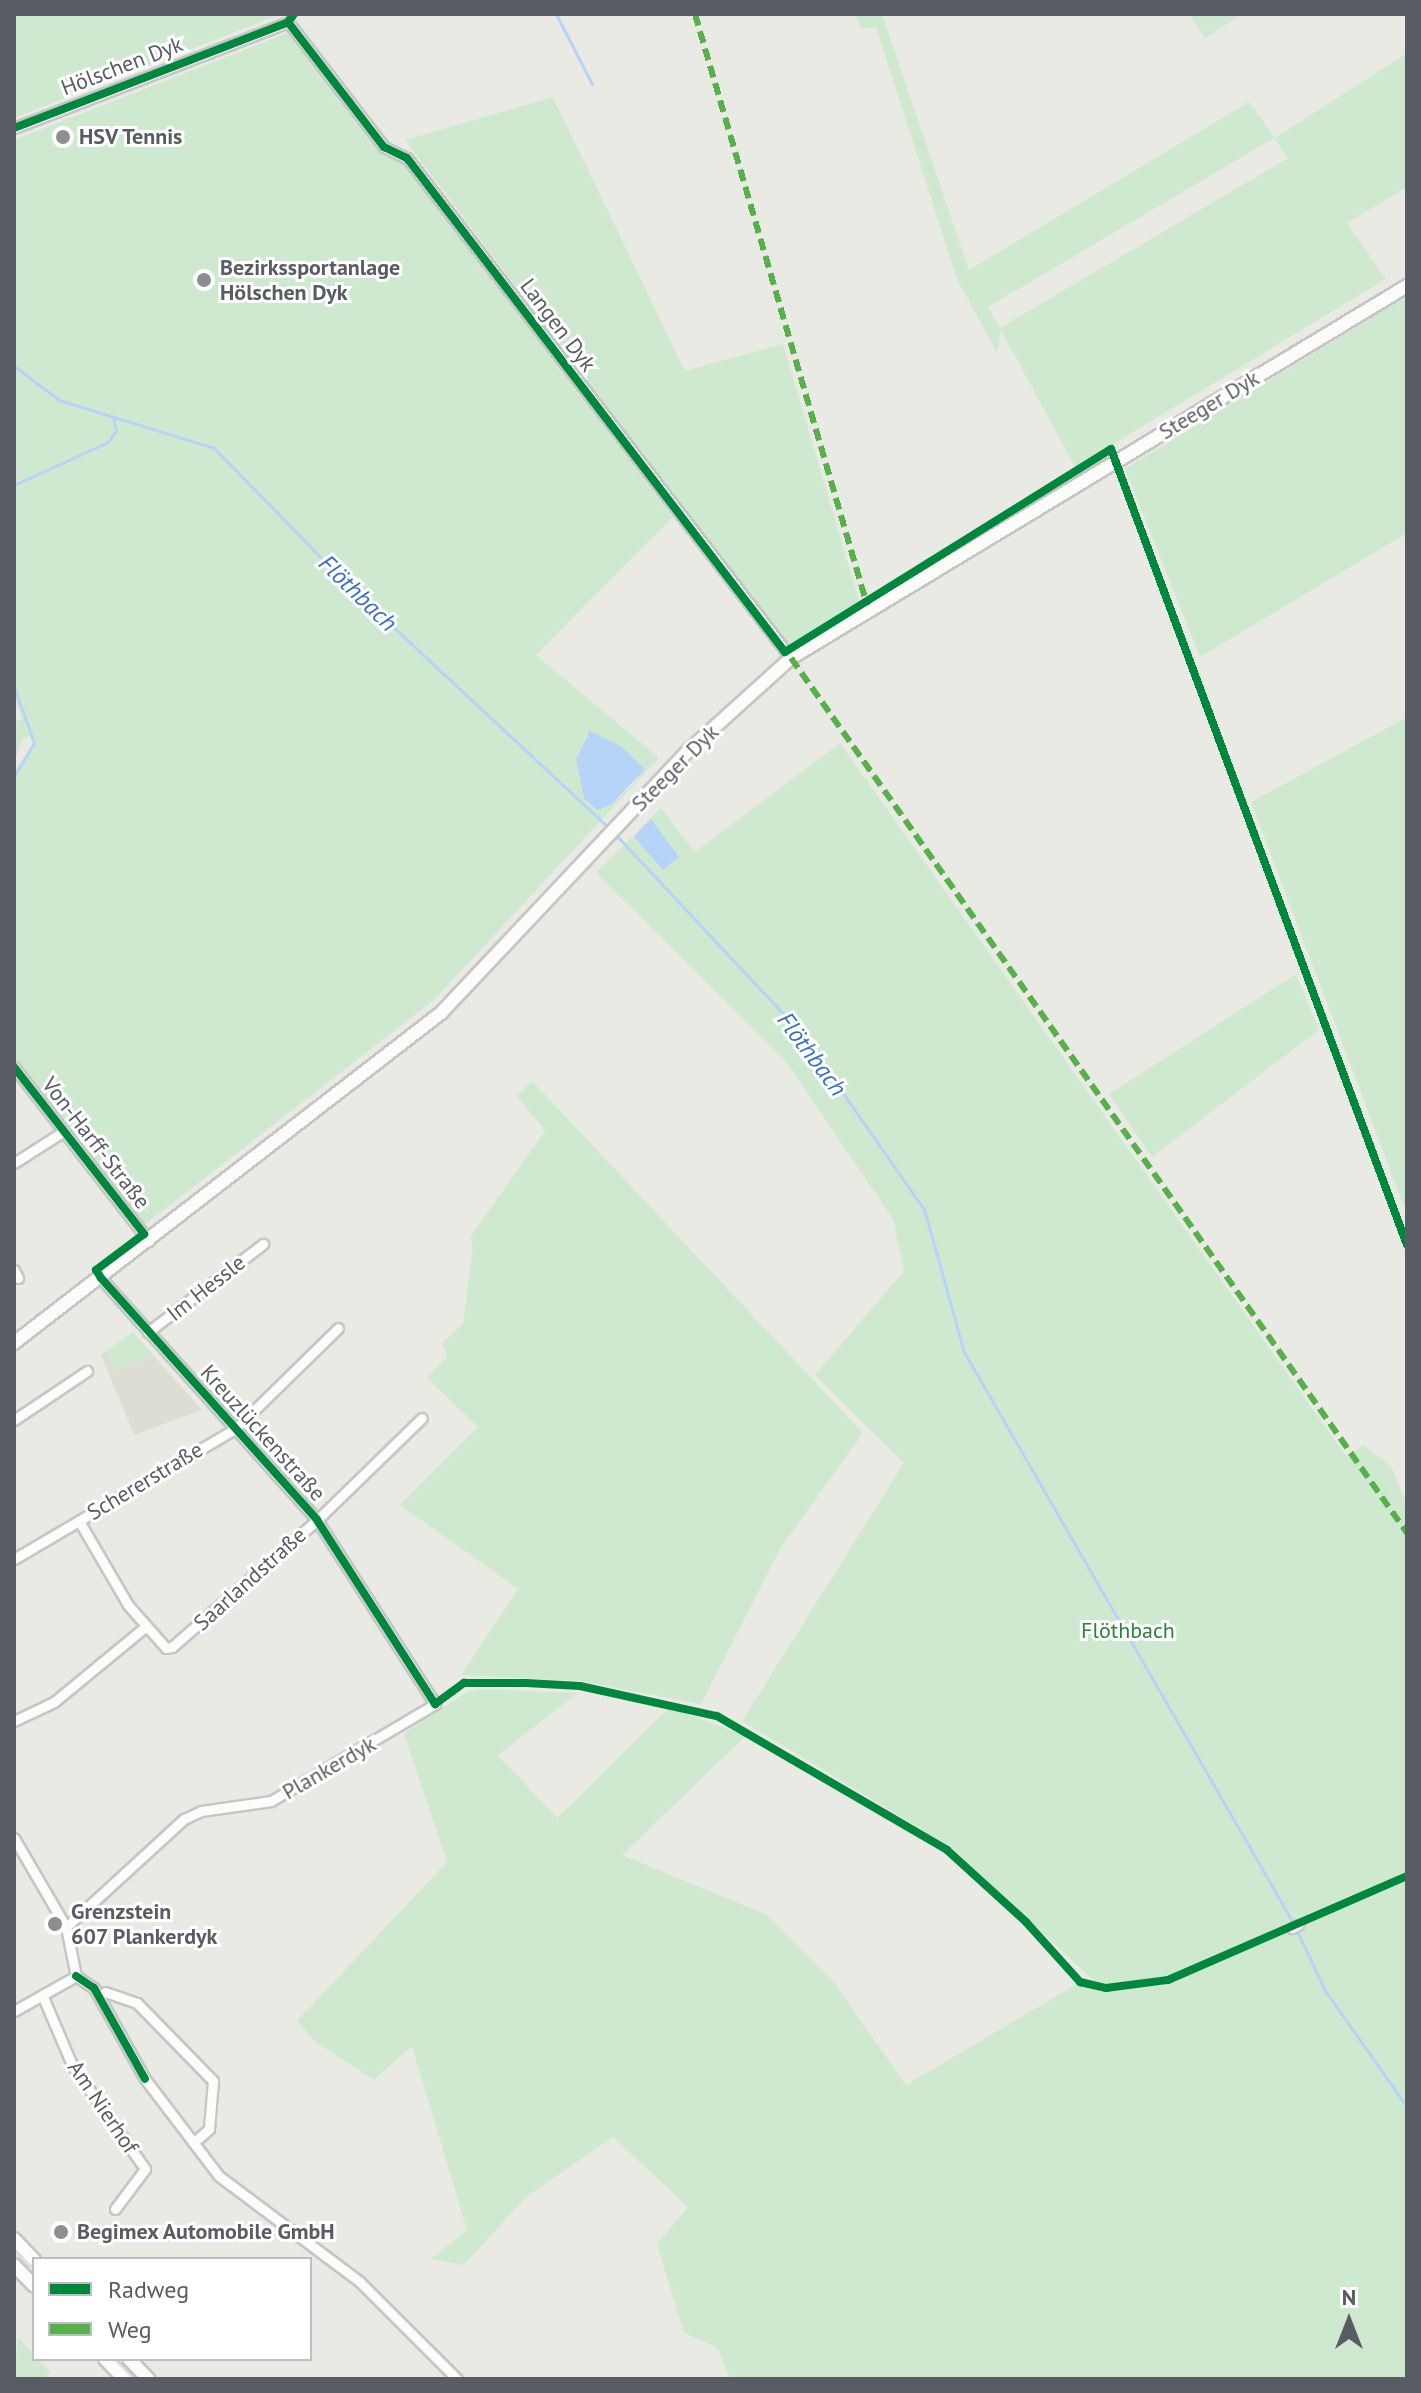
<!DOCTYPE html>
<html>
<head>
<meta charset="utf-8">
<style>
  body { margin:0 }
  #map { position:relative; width:1421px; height:2393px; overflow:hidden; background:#eaeae4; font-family:"PT Sans",sans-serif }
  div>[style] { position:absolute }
  .education>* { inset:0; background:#ddddd3 }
  .green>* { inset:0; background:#cfe9d0 }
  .water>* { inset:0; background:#b6d4f7 }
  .stream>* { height:3px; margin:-1.5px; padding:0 1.5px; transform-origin:1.5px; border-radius:1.5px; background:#b6d4f7 }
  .roads { filter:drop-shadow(2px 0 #c6c6c6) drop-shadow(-2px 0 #c6c6c6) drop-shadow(0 2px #c6c6c6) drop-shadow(0 -2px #c6c6c6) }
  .street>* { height:9px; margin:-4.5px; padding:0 4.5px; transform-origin:4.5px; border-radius:4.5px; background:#fcfcfb }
  .secondary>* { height:12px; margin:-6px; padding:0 6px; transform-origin:6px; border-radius:6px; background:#fcfcfb }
  .tram>* { height:2px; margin:-1px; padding:0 1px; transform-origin:1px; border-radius:1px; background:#e2e2e2 }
  .quiet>* { height:6px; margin-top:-3px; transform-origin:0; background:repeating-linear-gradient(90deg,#58b04a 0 12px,transparent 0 18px) }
  .cycleway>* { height:8px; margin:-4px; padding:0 4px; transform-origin:4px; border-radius:4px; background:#00873e }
  .dots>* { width:22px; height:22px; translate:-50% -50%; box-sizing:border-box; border:4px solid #fff; border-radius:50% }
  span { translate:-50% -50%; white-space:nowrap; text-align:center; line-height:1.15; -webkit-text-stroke:6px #fff; paint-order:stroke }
  .street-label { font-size:22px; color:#595c63 }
  .poi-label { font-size:22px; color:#595c63; font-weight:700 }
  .left { translate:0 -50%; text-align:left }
  .park-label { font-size:22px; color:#2a8239 }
  .water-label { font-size:24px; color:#366ece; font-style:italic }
  .frame { position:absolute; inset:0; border:16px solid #595c63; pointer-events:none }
  .legend { position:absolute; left:32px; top:2257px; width:280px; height:104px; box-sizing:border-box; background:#fff; border:2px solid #bdbec1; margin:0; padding:10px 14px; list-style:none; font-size:24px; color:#595c63 }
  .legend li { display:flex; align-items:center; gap:16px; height:40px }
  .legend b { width:40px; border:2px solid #bdbec1 }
  .north { position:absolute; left:1309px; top:2281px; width:80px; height:80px; -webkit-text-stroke:6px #fff; paint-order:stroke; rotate:0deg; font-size:22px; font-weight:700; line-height:32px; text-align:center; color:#595c63 }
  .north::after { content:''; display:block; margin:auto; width:28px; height:36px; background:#595c63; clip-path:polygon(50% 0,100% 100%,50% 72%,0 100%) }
</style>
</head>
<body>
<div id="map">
  <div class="education">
    <i style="clip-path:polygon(107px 1351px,114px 1370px,154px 1356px,202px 1410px,134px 1435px,101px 1355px)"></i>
  </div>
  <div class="green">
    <i style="clip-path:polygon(14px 14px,281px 14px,14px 118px)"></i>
    <i style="clip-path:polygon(evenodd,855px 14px,882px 14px,969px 270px,1249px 102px,1275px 138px,1407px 53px,1407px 187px,1347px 223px,1386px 279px,1075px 467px,1001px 330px,997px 353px,957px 279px,876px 27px,861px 28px,855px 14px,1274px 138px,1288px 158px,1000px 328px,988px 307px,1274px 138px)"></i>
    <i style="clip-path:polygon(1189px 14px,1243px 14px,1205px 38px)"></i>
    <i style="clip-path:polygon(evenodd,287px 33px,377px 151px,401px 162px,673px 517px,536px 655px,659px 758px,434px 1000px,143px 1226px,14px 1058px,14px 772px,33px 743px,30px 736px,22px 740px,14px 761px,14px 722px,22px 719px,14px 696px,14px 140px,287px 33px,587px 736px,612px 742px,639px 764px,635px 782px,611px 805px,599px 809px,585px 748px,587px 736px)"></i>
    <i style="clip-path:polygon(553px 97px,685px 371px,783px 344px,859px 601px,788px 647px,405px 140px)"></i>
    <i style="clip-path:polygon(1407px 296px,1407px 533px,1200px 657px,1125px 469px)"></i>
    <i style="clip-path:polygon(1407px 717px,1407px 1205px,1404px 1207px,1251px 802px)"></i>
    <i style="clip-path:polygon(840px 743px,1346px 1456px,1363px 1445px,1391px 1466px,1407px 1505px,1407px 2379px,730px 2379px,718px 2348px,684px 2333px,657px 2244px,688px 2207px,613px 2137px,526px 2197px,464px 2265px,431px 2259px,467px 2230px,412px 2046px,374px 2080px,317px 2043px,297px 2021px,447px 1862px,404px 1734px,468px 1691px,484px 1689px,578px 1693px,498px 1755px,557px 1818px,670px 1707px,746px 1736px,622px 1855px,765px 1914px,835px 1984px,906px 2085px,1075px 1985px,1107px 1993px,951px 1847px,742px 1721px,904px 1463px,815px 1375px,904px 1271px,893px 1219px,785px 1060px,596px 873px,661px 808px,695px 852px)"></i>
    <i style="clip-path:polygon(1296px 974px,1319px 1030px,1152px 1157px,1109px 1094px)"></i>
    <i style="clip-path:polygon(532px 1081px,863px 1433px,780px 1549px,701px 1704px,579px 1681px,461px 1675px,518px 1589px,400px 1505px,478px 1427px,427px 1378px,447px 1357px,442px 1343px,463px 1323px,473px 1247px,470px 1237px,545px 1131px,517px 1096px)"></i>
    <i style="clip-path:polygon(133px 1332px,154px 1356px,114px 1370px,107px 1351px)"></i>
    <i style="clip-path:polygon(18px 2337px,51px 2373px,45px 2379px,14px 2379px)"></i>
  </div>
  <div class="water">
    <i style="clip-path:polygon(590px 731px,622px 747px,645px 769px,611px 805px,597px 810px,584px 798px,576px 759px)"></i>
    <i style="clip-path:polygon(651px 819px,679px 857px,663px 870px,634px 837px)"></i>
  </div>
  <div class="stream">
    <i style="left:556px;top:14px;width:79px;rotate:62.8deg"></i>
    <i style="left:14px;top:366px;width:56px;rotate:37.1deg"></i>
    <i style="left:59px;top:400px;width:162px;rotate:17.2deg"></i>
    <i style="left:214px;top:448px;width:186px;rotate:45.7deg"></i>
    <i style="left:344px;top:581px;width:364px;rotate:43deg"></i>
    <i style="left:14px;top:485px;width:103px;rotate:-24.6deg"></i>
    <i style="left:108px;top:442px;width:14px;rotate:-56deg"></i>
    <i style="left:116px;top:430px;width:13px;rotate:-103deg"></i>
    <i style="left:14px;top:687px;width:59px;rotate:70.3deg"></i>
    <i style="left:34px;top:743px;width:39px;rotate:121deg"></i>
    <i style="left:615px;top:834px;width:272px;rotate:46.9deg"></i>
    <i style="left:801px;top:1033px;width:215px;rotate:55.1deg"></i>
    <i style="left:924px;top:1209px;width:148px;rotate:74.4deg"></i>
    <i style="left:964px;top:1352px;width:655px;rotate:60.03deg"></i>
    <i style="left:1291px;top:1919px;width:81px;rotate:64.4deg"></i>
    <i style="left:1326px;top:1992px;width:141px;rotate:54.8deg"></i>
  </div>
  <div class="roads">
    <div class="street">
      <i style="left:14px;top:128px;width:294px;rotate:-21.1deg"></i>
      <i style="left:288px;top:22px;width:158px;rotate:52.5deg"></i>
      <i style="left:384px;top:147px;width:25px;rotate:26deg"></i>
      <i style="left:407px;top:158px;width:630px;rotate:52.48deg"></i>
      <i style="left:14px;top:1067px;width:220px;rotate:52.2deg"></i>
      <i style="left:14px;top:1163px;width:59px;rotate:-32.6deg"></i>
      <i style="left:14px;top:1270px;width:9px;rotate:63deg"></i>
      <i style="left:148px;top:1332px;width:145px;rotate:-37.4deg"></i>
      <i style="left:14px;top:1420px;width:88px;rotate:-33.9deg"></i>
      <i style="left:79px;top:1521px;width:97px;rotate:59.7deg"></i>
      <i style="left:128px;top:1605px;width:57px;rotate:48.5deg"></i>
      <i style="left:166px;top:1648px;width:6px;rotate:-9deg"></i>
      <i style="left:172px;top:1647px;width:193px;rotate:-41.2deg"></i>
      <i style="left:317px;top:1520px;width:146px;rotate:-44.2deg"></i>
      <i style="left:14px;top:1559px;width:256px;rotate:-30.5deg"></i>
      <i style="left:235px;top:1429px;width:144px;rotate:-44.4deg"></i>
      <i style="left:14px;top:1721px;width:44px;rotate:-25.4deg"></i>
      <i style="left:54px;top:1702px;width:118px;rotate:-39.5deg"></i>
      <i style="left:14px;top:1838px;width:103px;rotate:59.7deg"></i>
      <i style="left:66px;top:1927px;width:50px;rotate:78.5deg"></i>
      <i style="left:76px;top:1976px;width:22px;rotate:34deg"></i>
      <i style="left:94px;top:1988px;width:104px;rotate:60.7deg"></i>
      <i style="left:145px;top:2079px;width:122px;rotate:52.7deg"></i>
      <i style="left:219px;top:2176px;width:176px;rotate:36.9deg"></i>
      <i style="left:360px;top:2282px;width:137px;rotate:45deg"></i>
      <i style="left:66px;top:1927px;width:160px;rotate:-42.5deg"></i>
      <i style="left:184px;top:1819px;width:19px;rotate:-25deg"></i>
      <i style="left:201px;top:1811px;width:71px;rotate:-8.1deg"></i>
      <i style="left:271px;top:1801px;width:191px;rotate:-30.6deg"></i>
      <i style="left:435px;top:1704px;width:219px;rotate:-122.7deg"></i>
      <i style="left:317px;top:1520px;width:324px;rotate:-131.8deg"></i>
      <i style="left:1292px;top:1928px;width:7px;rotate:-27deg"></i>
      <i style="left:105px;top:1992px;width:34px;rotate:19deg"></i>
      <i style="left:137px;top:2003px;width:109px;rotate:45.7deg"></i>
      <i style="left:213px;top:2081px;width:48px;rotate:94.8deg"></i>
      <i style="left:209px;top:2129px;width:21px;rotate:139deg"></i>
      <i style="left:43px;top:1997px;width:74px;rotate:66.9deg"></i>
      <i style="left:72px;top:2065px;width:127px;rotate:54.9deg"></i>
      <i style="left:145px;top:2169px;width:50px;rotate:126.9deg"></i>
      <i style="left:14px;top:2011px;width:71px;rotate:-29.4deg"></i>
    </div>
    <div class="secondary">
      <i style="left:14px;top:1343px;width:540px;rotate:-37.7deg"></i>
      <i style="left:441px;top:1013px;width:359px;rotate:-46.7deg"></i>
      <i style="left:687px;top:752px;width:140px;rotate:-42.1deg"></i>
      <i style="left:791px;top:658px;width:720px;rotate:-31.13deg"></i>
      <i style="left:14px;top:2239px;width:29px;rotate:46deg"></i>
      <i style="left:14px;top:2265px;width:29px;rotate:46deg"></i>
      <i style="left:105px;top:2359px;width:28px;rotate:46deg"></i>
      <i style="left:129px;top:2359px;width:28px;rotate:46deg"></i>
    </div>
  </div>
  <div class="tram">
    <i style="left:14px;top:2250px;width:28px;rotate:45deg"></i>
    <i style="left:114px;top:2359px;width:28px;rotate:45deg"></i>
  </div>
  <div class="quiet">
    <i style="left:695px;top:14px;width:616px;rotate:73.77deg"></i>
    <i style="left:791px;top:658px;width:1070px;rotate:54.85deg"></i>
  </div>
  <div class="cycleway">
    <i style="left:288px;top:22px;width:158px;rotate:52.5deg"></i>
    <i style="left:384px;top:147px;width:25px;rotate:26deg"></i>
    <i style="left:407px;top:158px;width:622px;rotate:52.58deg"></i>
    <i style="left:785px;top:652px;width:384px;rotate:-31.9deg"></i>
    <i style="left:1111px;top:449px;width:849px;rotate:69.6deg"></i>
    <i style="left:14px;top:128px;width:294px;rotate:-21.1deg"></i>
    <i style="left:288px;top:22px;width:10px;rotate:-53deg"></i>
    <i style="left:14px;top:1067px;width:212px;rotate:52.1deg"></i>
    <i style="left:144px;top:1234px;width:60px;rotate:143.1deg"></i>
    <i style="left:96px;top:1270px;width:9px;rotate:58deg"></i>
    <i style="left:101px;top:1278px;width:324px;rotate:48.2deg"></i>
    <i style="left:317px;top:1520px;width:219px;rotate:57.3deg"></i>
    <i style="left:435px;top:1704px;width:36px;rotate:-36deg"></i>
    <i style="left:464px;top:1683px;width:62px"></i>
    <i style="left:526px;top:1683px;width:54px;rotate:3.2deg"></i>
    <i style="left:580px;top:1686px;width:140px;rotate:12.4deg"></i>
    <i style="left:717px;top:1716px;width:266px;rotate:30.2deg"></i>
    <i style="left:947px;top:1850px;width:107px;rotate:42.3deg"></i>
    <i style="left:1026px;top:1922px;width:81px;rotate:48deg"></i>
    <i style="left:1080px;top:1982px;width:27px;rotate:13deg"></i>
    <i style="left:1106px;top:1988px;width:63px;rotate:-7.4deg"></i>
    <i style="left:1168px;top:1980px;width:261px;rotate:-23.5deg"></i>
    <i style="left:76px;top:1976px;width:22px;rotate:34deg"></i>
    <i style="left:94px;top:1988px;width:104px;rotate:60.7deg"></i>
  </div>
  <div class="dots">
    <i style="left:63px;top:137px;background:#8c8e90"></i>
    <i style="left:204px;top:280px;background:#8c8e90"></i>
    <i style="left:55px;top:1924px;background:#8c8e90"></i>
    <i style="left:61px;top:2232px;background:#8c8e90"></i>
  </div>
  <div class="street-label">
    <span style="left:122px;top:66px;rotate:-21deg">Hölschen Dyk</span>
    <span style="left:558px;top:325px;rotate:53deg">Langen Dyk</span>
    <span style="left:1209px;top:405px;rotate:-31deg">Steeger Dyk</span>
    <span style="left:675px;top:768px;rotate:-45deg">Steeger Dyk</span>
    <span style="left:96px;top:1143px;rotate:52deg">Von-Harff-Straße</span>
    <span style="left:206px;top:1288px;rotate:-38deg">Im Hessle</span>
    <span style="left:263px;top:1433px;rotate:48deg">Kreuzlückenstraße</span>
    <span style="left:145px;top:1481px;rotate:-31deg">Schererstraße</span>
    <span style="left:250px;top:1579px;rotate:-42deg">Saarlandstraße</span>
    <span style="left:329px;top:1768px;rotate:-30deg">Plankerdyk</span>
    <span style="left:103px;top:2107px;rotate:56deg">Am Nierhof</span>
  </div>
  <div class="poi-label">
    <span class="left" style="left:79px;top:137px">HSV Tennis</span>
    <span class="left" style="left:220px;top:280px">Bezirkssportanlage<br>Hölschen Dyk</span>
    <span class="left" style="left:71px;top:1924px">Grenzstein<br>607 Plankerdyk</span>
    <span class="left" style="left:77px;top:2232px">Begimex Automobile GmbH</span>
  </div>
  <div class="park-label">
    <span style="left:1128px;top:1631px">Flöthbach</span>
  </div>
  <div class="water-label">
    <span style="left:358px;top:593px;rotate:44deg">Flöthbach</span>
    <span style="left:812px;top:1054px;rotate:53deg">Flöthbach</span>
  </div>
  <div class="frame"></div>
  <ul class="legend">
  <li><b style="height:10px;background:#00873e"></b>Radweg</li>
  <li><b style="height:10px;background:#58b04a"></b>Weg</li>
  </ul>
  <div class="north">N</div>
</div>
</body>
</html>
